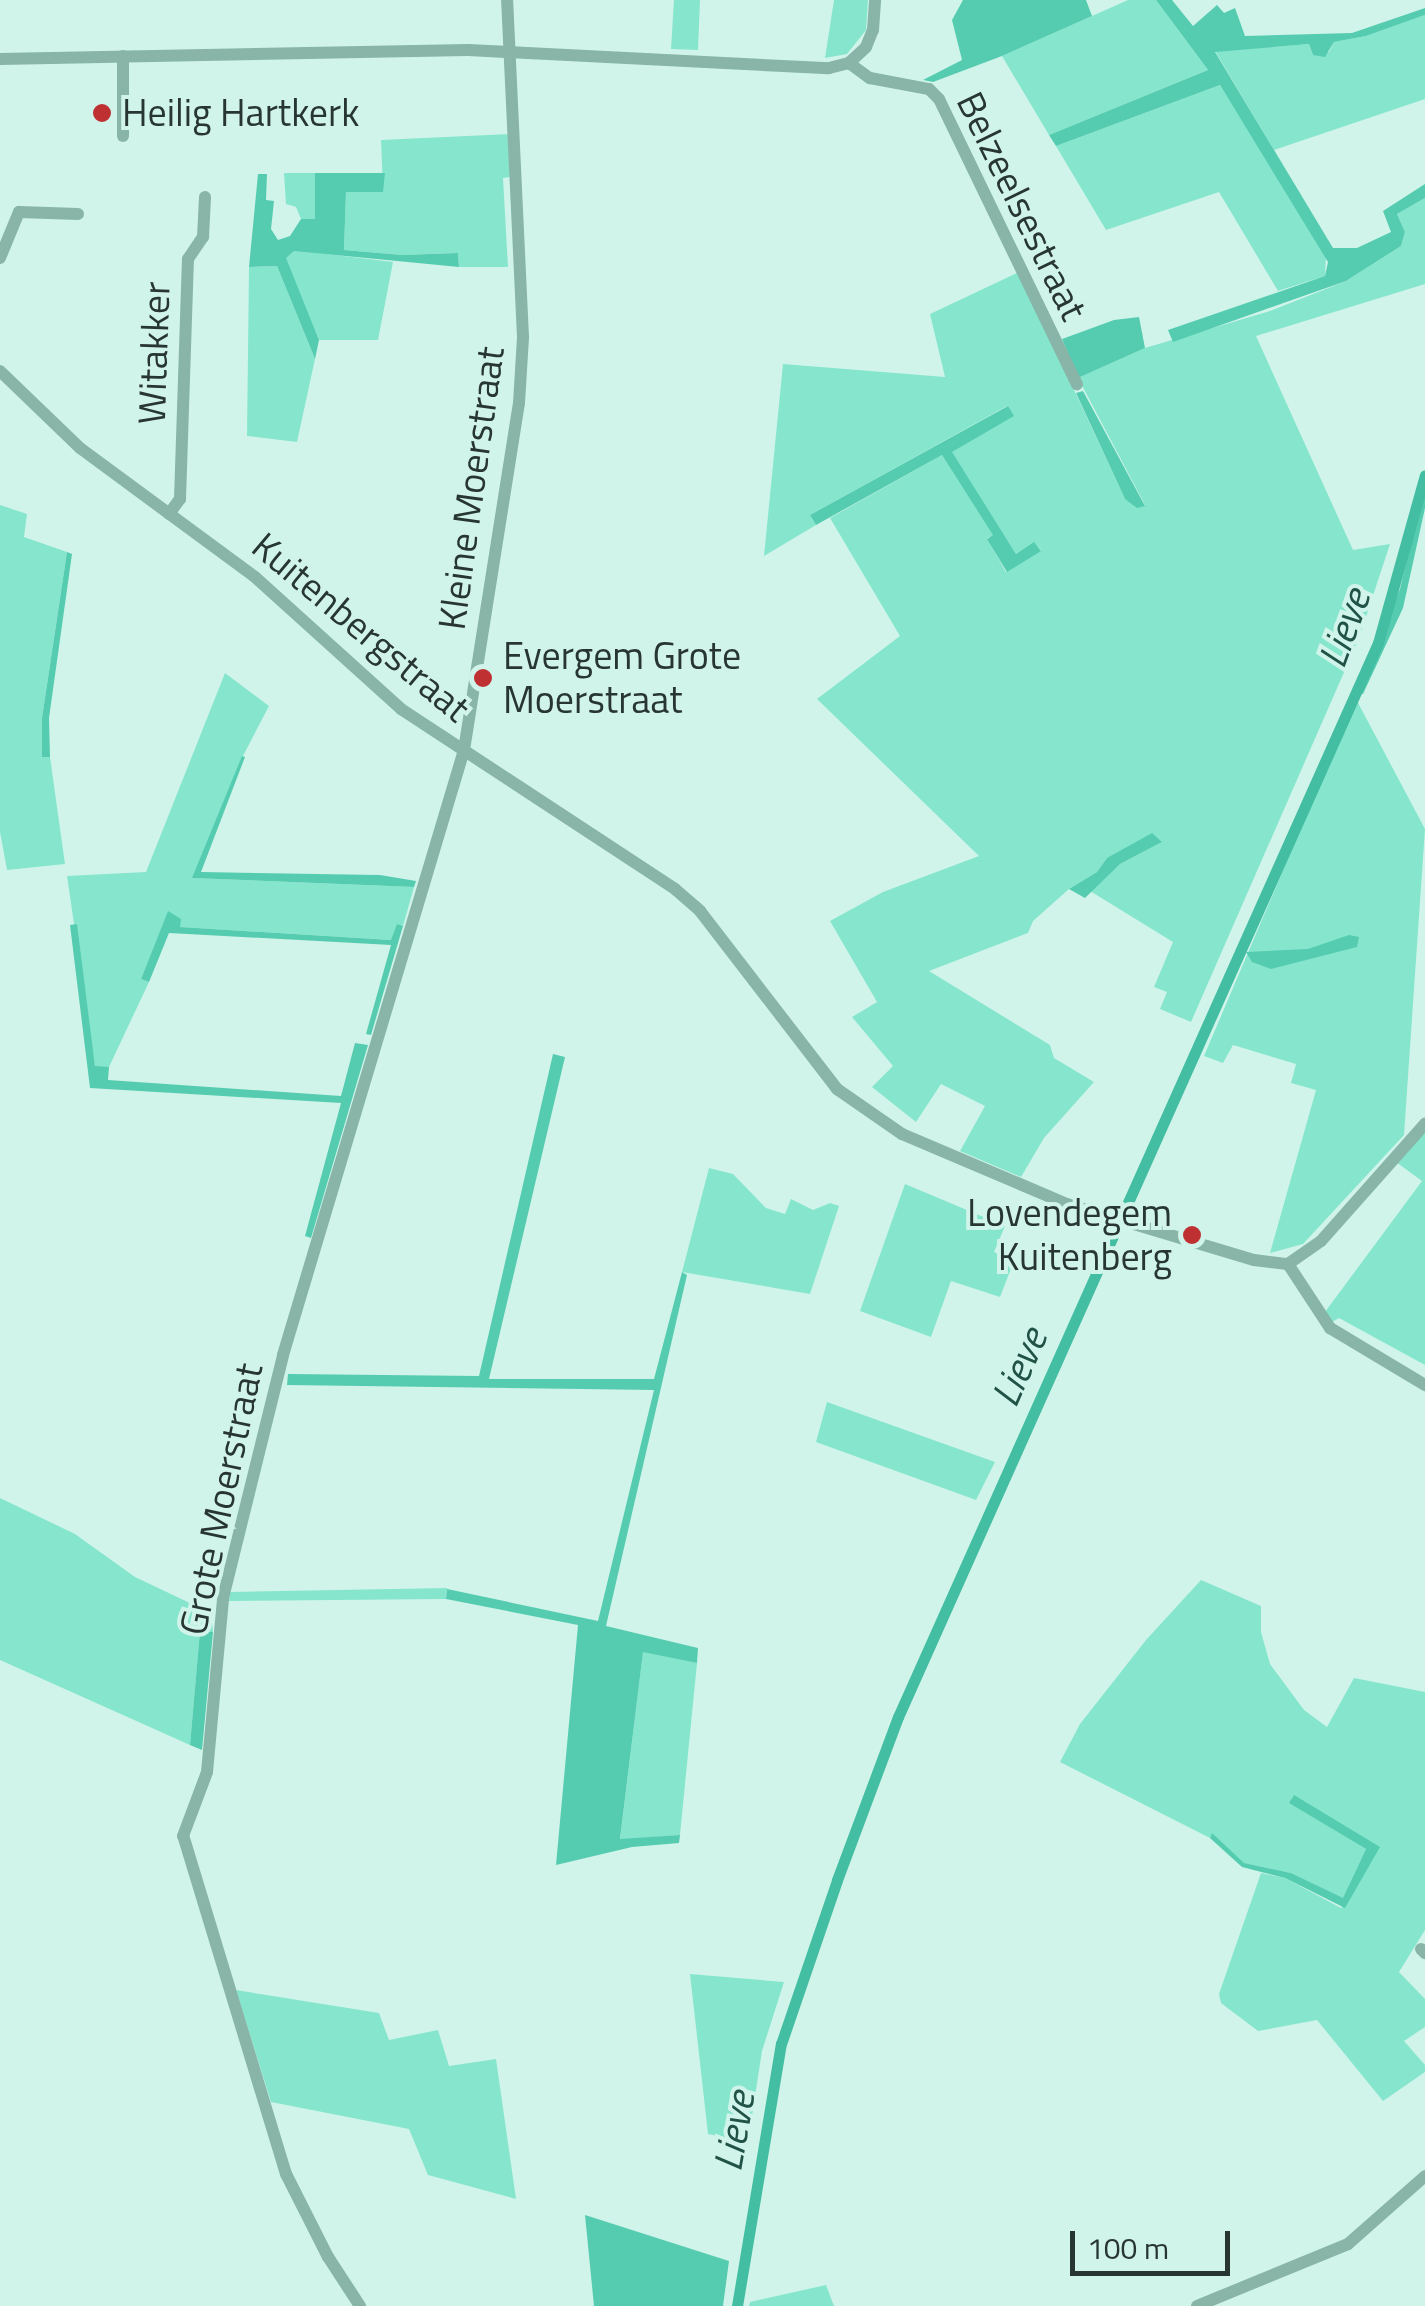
<!DOCTYPE html>
<html>
<head>
<meta charset="utf-8">
<style>
  body { margin:0 }
  #map { position:relative; width:1425px; height:2306px; overflow:hidden; background:#d1f4ea; font-family:"Titillium Web",sans-serif }
  div>[style] { position:absolute }
  .green>* { inset:0; background:#86e6cd }
  .forest>* { inset:0; background:#55ccb0 }
  .canal>* { height:11px; margin:-5.5px; padding:0 5.5px; transform-origin:5.5px; border-radius:5.5px; background:#44bea2 }
  .minor>* { height:12px; margin:-6px; padding:0 6px; transform-origin:6px; border-radius:6px; background:#88b5a8 }
  .dots>* { width:28px; height:28px; translate:-50% -50%; box-sizing:border-box; border:5px solid #d1f4ea; border-radius:50% }
  span { translate:-50% -50%; white-space:nowrap; text-align:center; line-height:1.15; -webkit-text-stroke:8px #d1f4ea; paint-order:stroke }
  .poi-label { font-size:38px; color:#283632 }
  .left { translate:0 -50%; text-align:left }
  .right { translate:-100% -50%; text-align:right }
  .street-label { font-size:38px; color:#283632 }
  .water-label { font-size:40px; color:#205246; font-style:italic }
  .scale { position:absolute; left:1070px; top:2231px; width:160px; height:45px; box-sizing:border-box; border:5px solid #283632; border-top:0; padding-left:12px; font-size:30px; line-height:35px; white-space:nowrap; color:#283632; -webkit-text-stroke:8px #d1f4ea; paint-order:stroke }
</style>
</head>
<body>
<div id="map">
  <div class="green">
    <i style="clip-path:polygon(674px 0,700px 0,698px 50px,671px 49px)"></i>
    <i style="clip-path:polygon(834px 0,868px 0,866px 30px,847px 54px,825px 58px)"></i>
    <i style="clip-path:polygon(1128px 0,1156px 0,1208px 70px,1049px 135px,1002px 56px)"></i>
    <i style="clip-path:polygon(1425px 15px,1425px 99px,1274px 150px,1215px 51px,1309px 44px,1313px 55px,1329px 52px,1334px 42px,1366px 36px)"></i>
    <i style="clip-path:polygon(1220px 85px,1326px 255px,1325px 276px,1278px 291px,1219px 192px,1106px 230px,1056px 146px)"></i>
    <i style="clip-path:polygon(510px 134px,510px 177px,503px 178px,508px 267px,459px 267px,458px 253px,402px 255px,344px 250px,346px 191px,383px 191px,381px 140px)"></i>
    <i style="clip-path:polygon(284px 173px,315px 173px,315px 220px,301px 219px,296px 207px,286px 204px)"></i>
    <i style="clip-path:polygon(1425px 198px,1425px 284px,1256px 336px,1353px 550px,1390px 544px,1359px 638px,1191px 1022px,1160px 1009px,1167px 992px,1154px 987px,1173px 942px,1090px 891px,1120px 864px,1162px 842px,1107px 858px,1097px 872px,1069px 889px,1033px 921px,1028px 933px,929px 971px,1050px 1045px,1054px 1058px,1094px 1082px,1044px 1138px,1021px 1177px,960px 1151px,985px 1106px,941px 1084px,916px 1122px,872px 1087px,893px 1066px,852px 1017px,877px 1002px,830px 921px,883px 892px,979px 856px,817px 699px,900px 636px,830px 518px,942px 455px,994px 535px,987px 538px,1006px 572px,1041px 550px,1034px 543px,1016px 554px,951px 452px,1013px 415px,1007px 406px,810px 515px,816px 525px,764px 556px,783px 364px,945px 377px,930px 314px,1019px 272px,1125px 499px,1145px 505px,1078px 378px,1145px 348px,1270px 311px,1346px 281px,1401px 246px,1405px 232px,1397px 214px)"></i>
    <i style="clip-path:polygon(294px 250px,393px 262px,378px 340px,319px 340px,285px 258px)"></i>
    <i style="clip-path:polygon(277px 266px,315px 359px,297px 442px,247px 436px,249px 267px)"></i>
    <i style="clip-path:polygon(0 505px,27px 514px,24px 537px,67px 552px,42px 718px,43px 757px,50px 757px,65px 864px,7px 870px,0 832px)"></i>
    <i style="clip-path:polygon(225px 673px,269px 706px,243px 756px,193px 878px,414px 887px,403px 926px,397px 925px,392px 940px,179px 927px,168px 912px,141px 979px,149px 982px,109px 1067px,95px 1067px,67px 876px,146px 872px)"></i>
    <i style="clip-path:polygon(1356px 699px,1425px 829px,1404px 1135px,1303px 1244px,1270px 1253px,1316px 1090px,1291px 1083px,1296px 1064px,1233px 1045px,1223px 1063px,1204px 1056px)"></i>
    <i style="clip-path:polygon(1425px 1128px,1425px 1365px,1339px 1318px,1332px 1322px,1325px 1312px,1422px 1181px,1396px 1162px)"></i>
    <i style="clip-path:polygon(709px 1168px,733px 1174px,766px 1208px,785px 1214px,791px 1199px,813px 1210px,830px 1203px,839px 1206px,810px 1294px,682px 1272px)"></i>
    <i style="clip-path:polygon(905px 1184px,1005px 1226px,994px 1252px,1014px 1261px,1000px 1297px,951px 1281px,931px 1337px,860px 1311px)"></i>
    <i style="clip-path:polygon(827px 1402px,995px 1462px,976px 1500px,816px 1442px)"></i>
    <i style="clip-path:polygon(0 1498px,75px 1534px,135px 1577px,211px 1613px,213px 1632px,200px 1632px,190px 1745px,0 1660px)"></i>
    <i style="clip-path:polygon(1201px 1580px,1261px 1606px,1261px 1632px,1270px 1664px,1304px 1710px,1327px 1727px,1354px 1678px,1425px 1692px,1425px 1930px,1399px 1972px,1425px 1999px,1425px 2027px,1404px 2041px,1425px 2065px,1425px 2072px,1383px 2101px,1317px 2020px,1258px 2031px,1221px 2003px,1219px 1994px,1261px 1873px,1285px 1878px,1341px 1908px,1379px 1847px,1293px 1796px,1290px 1803px,1366px 1849px,1343px 1899px,1291px 1873px,1243px 1863px,1212px 1834px,1210px 1838px,1060px 1762px,1080px 1724px,1146px 1640px)"></i>
    <i style="clip-path:polygon(447px 1588px,446px 1599px,229px 1601px,230px 1592px)"></i>
    <i style="clip-path:polygon(643px 1651px,697px 1663px,680px 1835px,620px 1840px)"></i>
    <i style="clip-path:polygon(690px 1974px,784px 1982px,762px 2051px,748px 2142px,708px 2134px)"></i>
    <i style="clip-path:polygon(236px 1990px,379px 2013px,389px 2040px,438px 2030px,449px 2066px,496px 2059px,516px 2199px,428px 2175px,409px 2129px,271px 2102px)"></i>
    <i style="clip-path:polygon(826px 2285px,834px 2306px,749px 2306px,750px 2302px)"></i>
  </div>
  <div class="forest">
    <i style="clip-path:polygon(963px 0,1086px 0,1092px 16px,1002px 56px,933px 82px,923px 80px,962px 60px,952px 20px)"></i>
    <i style="clip-path:polygon(1156px 0,1172px 0,1193px 26px,1217px 5px,1224px 13px,1235px 8px,1245px 36px,1352px 33px,1425px 8px,1425px 15px,1366px 36px,1334px 42px,1325px 57px,1313px 55px,1309px 44px,1215px 52px,1333px 248px,1357px 248px,1391px 232px,1383px 211px,1425px 184px,1425px 198px,1397px 214px,1405px 232px,1401px 246px,1346px 281px,1173px 342px,1168px 330px,1325px 276px,1328px 262px,1220px 85px,1056px 146px,1049px 135px,1208px 70px)"></i>
    <i style="clip-path:polygon(315px 173px,385px 173px,383px 192px,346px 192px,344px 250px,402px 255px,458px 253px,459px 267px,294px 251px,286px 258px,319px 340px,315px 359px,277px 266px,249px 267px,258px 174px,267px 174px,266px 200px,274px 201px,271px 229px,278px 240px,290px 236px,301px 219px,315px 219px)"></i>
    <i style="clip-path:polygon(1139px 317px,1145px 348px,1078px 378px,1062px 339px,1114px 320px)"></i>
    <i style="clip-path:polygon(1083px 391px,1145px 506px,1137px 508px,1125px 499px,1076px 393px)"></i>
    <i style="clip-path:polygon(1008px 406px,1014px 416px,952px 452px,1016px 554px,1034px 542px,1041px 551px,1007px 572px,987px 539px,993px 535px,942px 455px,816px 525px,810px 515px)"></i>
    <i style="clip-path:polygon(1425px 485px,1425px 508px,1403px 608px,1363px 694px,1359px 693px,1400px 589px)"></i>
    <i style="clip-path:polygon(67px 552px,72px 554px,49px 718px,50px 757px,42px 757px,42px 718px)"></i>
    <i style="clip-path:polygon(242px 756px,245px 757px,201px 872px,380px 875px,416px 881px,414px 887px,192px 878px)"></i>
    <i style="clip-path:polygon(1152px 833px,1162px 842px,1120px 864px,1085px 898px,1069px 889px,1097px 872px,1107px 858px)"></i>
    <i style="clip-path:polygon(168px 911px,181px 919px,180px 927px,391px 940px,397px 924px,403px 926px,371px 1035px,366px 1034px,391px 945px,169px 933px,149px 982px,141px 979px)"></i>
    <i style="clip-path:polygon(77px 924px,95px 1066px,109px 1067px,108px 1080px,341px 1096px,355px 1043px,368px 1045px,311px 1238px,305px 1236px,341px 1103px,90px 1088px,70px 925px)"></i>
    <i style="clip-path:polygon(1349px 935px,1359px 937px,1357px 947px,1271px 969px,1252px 962px,1246px 952px,1308px 949px)"></i>
    <i style="clip-path:polygon(553px 1054px,565px 1057px,489px 1379px,654px 1379px,682px 1272px,687px 1275px,606px 1626px,698px 1648px,697px 1663px,643px 1652px,620px 1839px,680px 1835px,679px 1843px,632px 1847px,556px 1865px,578px 1625px,446px 1599px,447px 1589px,598px 1621px,654px 1390px,287px 1385px,288px 1374px,479px 1376px)"></i>
    <i style="clip-path:polygon(200px 1631px,213px 1632px,202px 1750px,190px 1745px)"></i>
    <i style="clip-path:polygon(1294px 1795px,1380px 1847px,1345px 1908px,1285px 1878px,1242px 1867px,1210px 1838px,1212px 1833px,1244px 1863px,1291px 1873px,1343px 1898px,1366px 1849px,1289px 1803px)"></i>
    <i style="clip-path:polygon(585px 2215px,729px 2261px,723px 2306px,594px 2306px)"></i>
  </div>
  <div class="canal">
    <i style="left:737px;top:2306px;width:266px;rotate:-80.5deg"></i>
    <i style="left:781px;top:2044px;width:173px;rotate:-71.1deg"></i>
    <i style="left:837px;top:1880px;width:174px;rotate:-69.5deg"></i>
    <i style="left:898px;top:1717px;width:1176px;rotate:-65.92deg"></i>
    <i style="left:1378px;top:643px;width:174px;rotate:-74.4deg"></i>
  </div>
  <div class="minor">
    <i style="left:0;top:59px;width:468px;rotate:-1.1deg"></i>
    <i style="left:468px;top:50px;width:361px;rotate:2.9deg"></i>
    <i style="left:829px;top:68px;width:21px;rotate:-14deg"></i>
    <i style="left:849px;top:63px;width:23px;rotate:-43deg"></i>
    <i style="left:866px;top:47px;width:18px;rotate:-68deg"></i>
    <i style="left:873px;top:30px;width:30px;rotate:-86deg"></i>
    <i style="left:849px;top:63px;width:26px;rotate:36deg"></i>
    <i style="left:870px;top:78px;width:60px;rotate:10.6deg"></i>
    <i style="left:929px;top:89px;width:14px;rotate:45deg"></i>
    <i style="left:939px;top:99px;width:317px;rotate:64.2deg"></i>
    <i style="left:123px;top:136px;width:80px;rotate:-90deg"></i>
    <i style="left:0;top:258px;width:50px;rotate:-67.6deg"></i>
    <i style="left:19px;top:212px;width:59px;rotate:1.9deg"></i>
    <i style="left:0;top:371px;width:111px;rotate:43.9deg"></i>
    <i style="left:80px;top:448px;width:217px;rotate:36.4deg"></i>
    <i style="left:255px;top:577px;width:197px;rotate:42.1deg"></i>
    <i style="left:401px;top:709px;width:328px;rotate:33.3deg"></i>
    <i style="left:675px;top:889px;width:33px;rotate:41deg"></i>
    <i style="left:700px;top:911px;width:225px;rotate:52.4deg"></i>
    <i style="left:837px;top:1089px;width:79px;rotate:34.7deg"></i>
    <i style="left:902px;top:1134px;width:179px;rotate:23deg"></i>
    <i style="left:1067px;top:1204px;width:195px;rotate:16.7deg"></i>
    <i style="left:1254px;top:1260px;width:34px;rotate:7deg"></i>
    <i style="left:1288px;top:1264px;width:40px;rotate:-34.9deg"></i>
    <i style="left:1321px;top:1241px;width:157px;rotate:-48.4deg"></i>
    <i style="left:169px;top:514px;width:19px;rotate:-54deg"></i>
    <i style="left:180px;top:499px;width:240px;rotate:-88.1deg"></i>
    <i style="left:188px;top:259px;width:27px;rotate:-56deg"></i>
    <i style="left:203px;top:237px;width:40px;rotate:-87.1deg"></i>
    <i style="left:1288px;top:1264px;width:77px;rotate:56.7deg"></i>
    <i style="left:1330px;top:1328px;width:111px;rotate:31deg"></i>
    <i style="left:1421px;top:1949px;width:6px;rotate:45deg"></i>
    <i style="left:360px;top:2306px;width:59px;rotate:-123.1deg"></i>
    <i style="left:328px;top:2257px;width:93px;rotate:-116.8deg"></i>
    <i style="left:286px;top:2174px;width:353px;rotate:-106.9deg"></i>
    <i style="left:183px;top:1836px;width:68px;rotate:-69.4deg"></i>
    <i style="left:207px;top:1772px;width:175px;rotate:-84.7deg"></i>
    <i style="left:223px;top:1598px;width:250px;rotate:-76.1deg"></i>
    <i style="left:283px;top:1355px;width:631px;rotate:-73.34deg"></i>
    <i style="left:464px;top:750px;width:351px;rotate:-81deg"></i>
    <i style="left:519px;top:403px;width:66px;rotate:-86.5deg"></i>
    <i style="left:523px;top:337px;width:337px;rotate:-92.7deg"></i>
    <i style="left:1197px;top:2306px;width:163px;rotate:-22.3deg"></i>
    <i style="left:1348px;top:2244px;width:103px;rotate:-41.4deg"></i>
  </div>
  <div class="dots">
    <i style="left:102px;top:113px;background:#bf3033"></i>
    <i style="left:483px;top:678px;background:#bf3033"></i>
    <i style="left:1192px;top:1235px;background:#bf3033"></i>
  </div>
  <div class="poi-label">
    <span class="left" style="left:122px;top:113px">Heilig Hartkerk</span>
    <span class="left" style="left:503px;top:678px">Evergem Grote<br>Moerstraat</span>
    <span class="right" style="left:1172px;top:1235px">Lovendegem<br>Kuitenberg</span>
  </div>
  <div class="street-label">
    <span style="left:1022px;top:206px;rotate:64deg">Belzeelsestraat</span>
    <span style="left:154px;top:353px;rotate:-88deg">Witakker</span>
    <span style="left:471px;top:488px;rotate:-82deg">Kleine Moerstraat</span>
    <span style="left:361px;top:627px;rotate:40deg">Kuitenbergstraat</span>
    <span style="left:221px;top:1499px;rotate:-78deg">Grote Moerstraat</span>
  </div>
  <div class="water-label">
    <span style="left:1344px;top:628px;rotate:-70deg">Lieve</span>
    <span style="left:1019px;top:1367px;rotate:-66deg">Lieve</span>
    <span style="left:734px;top:2131px;rotate:-80deg">Lieve</span>
  </div>
  <div class="scale">100 m</div>
</div>
</body>
</html>
